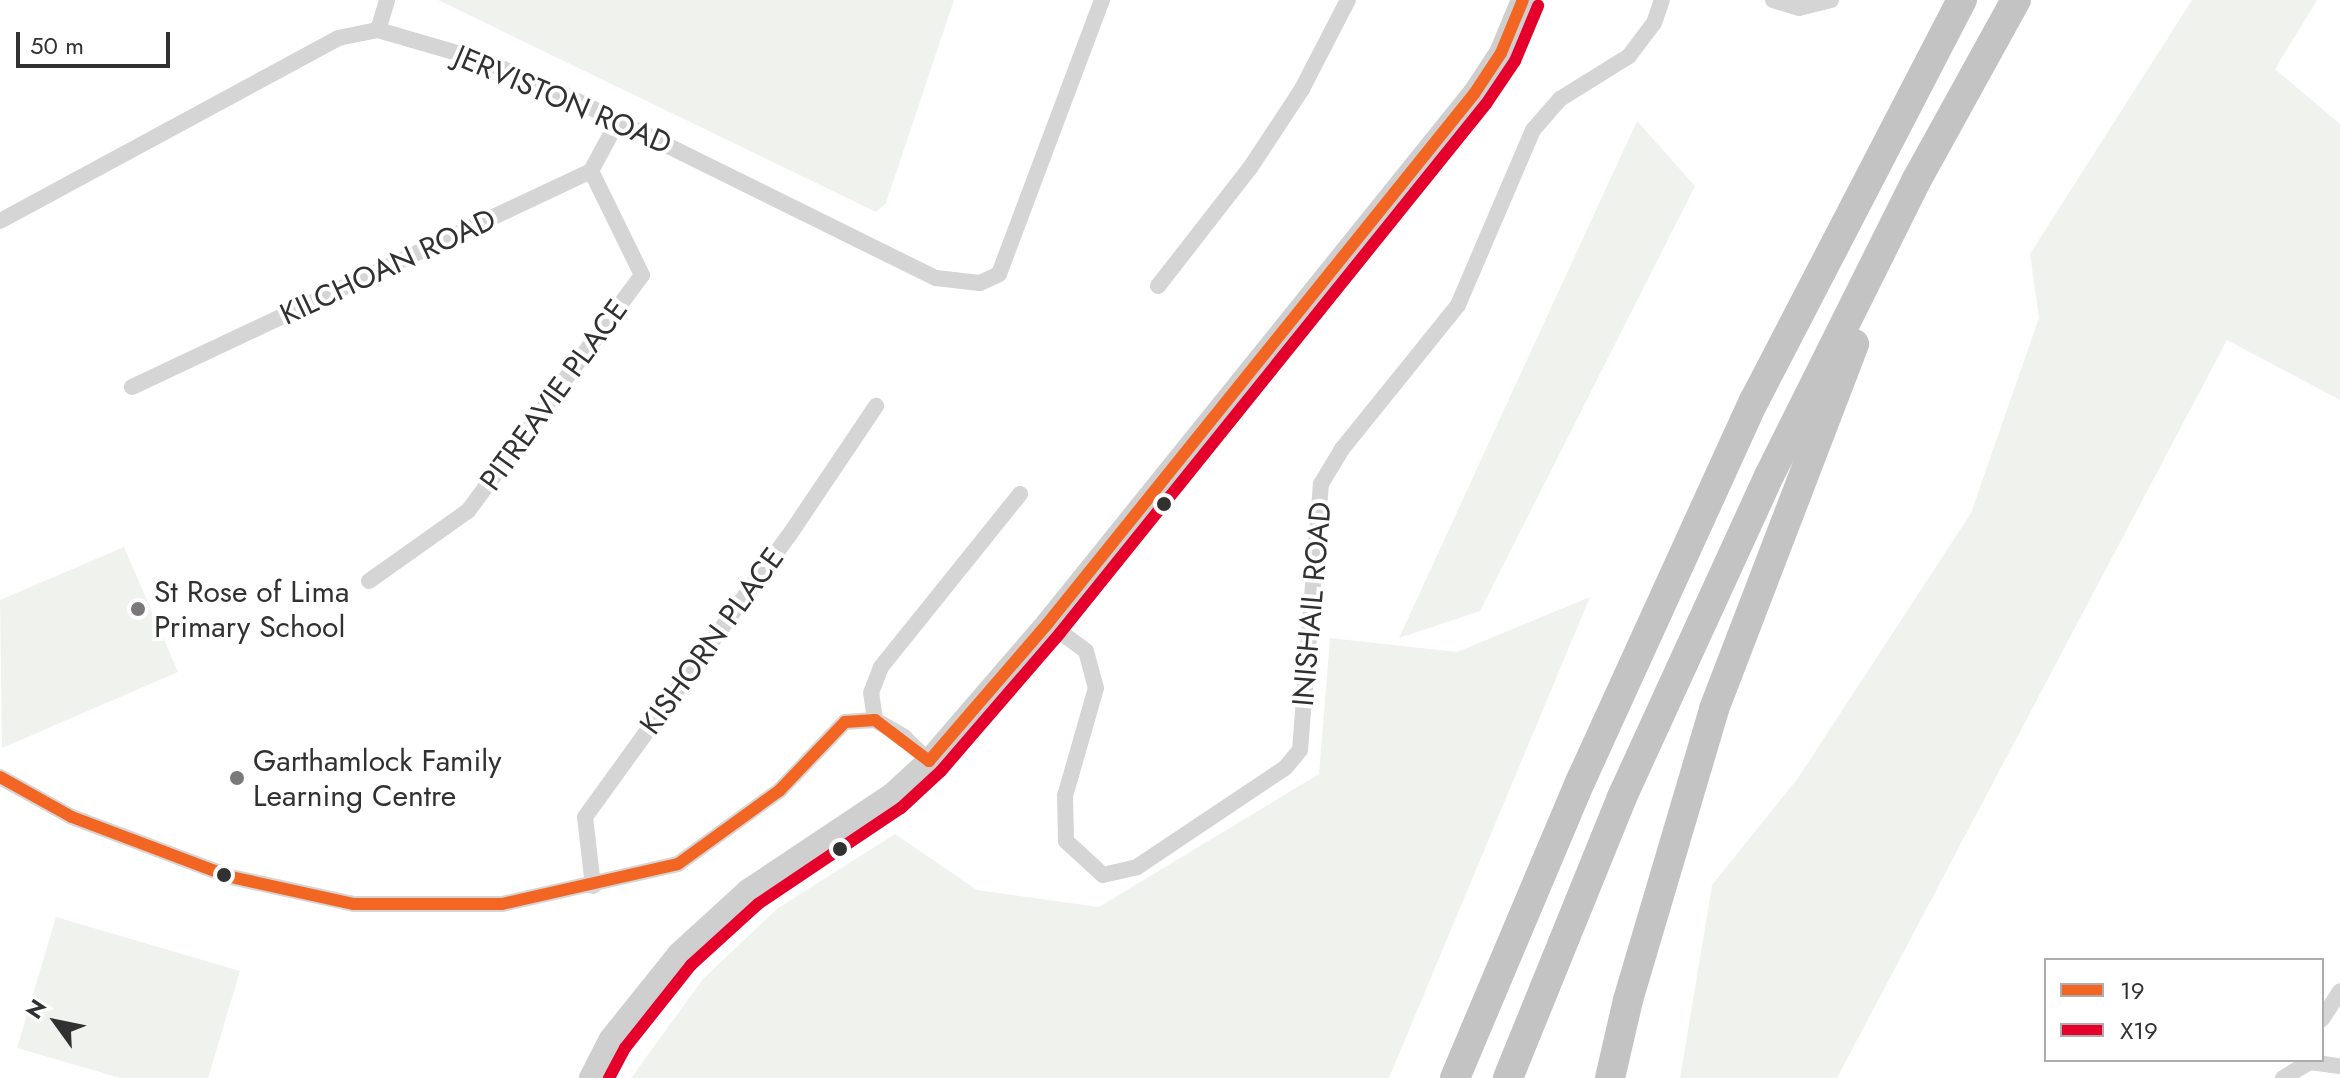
<!DOCTYPE html>
<html>
<head>
<meta charset="utf-8">
<style>
  body { margin:0 }
  #map { position:relative; width:2340px; height:1078px; overflow:hidden; background:#fff; font-family:Jost,sans-serif }
  div>[style] { position:absolute }
  .green>* { inset:0; background:#f0f3ed }
  .street>* { height:16px; margin:-8px; padding:0 8px; transform-origin:8px; border-radius:8px; background:#d5d5d5 }
  .secondary>* { height:24px; margin:-12px; padding:0 12px; transform-origin:12px; border-radius:12px; background:#cfcfcf }
  .highway>* { height:30px; margin:-15px; padding:0 15px; transform-origin:15px; border-radius:15px; background:#c3c3c3 }
  .bus-1>* { height:12px; margin:-6px; padding:0 6px; transform-origin:6px; border-radius:6px; background:#f26522 }
  .bus-2>* { height:12px; margin:-6px; padding:0 6px; transform-origin:6px; border-radius:6px; background:#e4002b }
  .dots>* { width:22px; height:22px; translate:-50% -50%; box-sizing:border-box; border:4px solid #fff; border-radius:50% }
  span { translate:-50% -50%; white-space:nowrap; text-align:center; line-height:1.15; -webkit-text-stroke:8px #fff; paint-order:stroke }
  .street-label { font-size:30px; color:#313131 }
  .poi-label { font-size:30px; color:#313131 }
  .left { translate:0 -50%; text-align:left }
  .legend { position:absolute; left:2044px; top:958px; width:280px; height:104px; box-sizing:border-box; background:#fff; border:2px solid #adadad; margin:0; padding:10px 14px; list-style:none; font-size:24px; color:#313131 }
  .legend li { display:flex; align-items:center; gap:16px; height:40px }
  .legend b { width:40px; border:2px solid #adadad }
  .north { position:absolute; left:16px; top:982px; width:80px; height:80px; -webkit-text-stroke:6px #fff; paint-order:stroke; rotate:303deg; font-size:22px; font-weight:700; line-height:32px; text-align:center; color:#313131 }
  .north::after { content:''; display:block; margin:auto; width:28px; height:36px; background:#313131; clip-path:polygon(50% 0,100% 100%,50% 72%,0 100%) }
  .scale { position:absolute; left:16px; top:32px; width:154px; height:36px; box-sizing:border-box; border:4px solid #313131; border-top:0; padding-left:10px; font-size:24px; line-height:28px; white-space:nowrap; color:#313131; -webkit-text-stroke:6px #fff; paint-order:stroke }
</style>
</head>
<body>
<div id="map">
  <div class="green">
    <i style="clip-path:polygon(438px 0,954px 0,886px 203px,876px 212px)"></i>
    <i style="clip-path:polygon(2192px 0,2317px 0,2275px 69px,2340px 124px,2340px 400px,2227px 340px,1837px 1078px,1680px 1078px,1712px 885px,1798px 778px,1971px 513px,2039px 318px,2030px 254px)"></i>
    <i style="clip-path:polygon(1637px 121px,1695px 186px,1480px 611px,1399px 638px)"></i>
    <i style="clip-path:polygon(124px 547px,178px 672px,2px 748px,0 600px)"></i>
    <i style="clip-path:polygon(1590px 597px,1389px 1078px,631px 1078px,703px 979px,778px 908px,895px 834px,977px 890px,1099px 907px,1319px 774px,1330px 638px,1457px 652px)"></i>
    <i style="clip-path:polygon(56px 917px,240px 971px,208px 1078px,120px 1078px,17px 1048px)"></i>
  </div>
  <div class="street">
    <i style="left:1773px;top:0;width:27px;rotate:17deg"></i>
    <i style="left:1799px;top:8px;width:33px;rotate:-14deg"></i>
    <i style="left:378px;top:30px;width:31px;rotate:-73deg"></i>
    <i style="left:0;top:221px;width:384px;rotate:-28.4deg"></i>
    <i style="left:338px;top:38px;width:41px;rotate:-11.3deg"></i>
    <i style="left:378px;top:30px;width:107px;rotate:16.2deg"></i>
    <i style="left:481px;top:60px;width:78px;rotate:21.9deg"></i>
    <i style="left:553px;top:89px;width:427px;rotate:26.3deg"></i>
    <i style="left:936px;top:278px;width:44px;rotate:6.5deg"></i>
    <i style="left:980px;top:283px;width:21px;rotate:-25deg"></i>
    <i style="left:999px;top:274px;width:293px;rotate:-69.4deg"></i>
    <i style="left:1158px;top:286px;width:150px;rotate:-52.1deg"></i>
    <i style="left:1250px;top:168px;width:95px;rotate:-56.6deg"></i>
    <i style="left:1302px;top:89px;width:100px;rotate:-62.7deg"></i>
    <i style="left:132px;top:387px;width:507px;rotate:-25.2deg"></i>
    <i style="left:591px;top:171px;width:59px;rotate:-61.7deg"></i>
    <i style="left:369px;top:581px;width:121px;rotate:-35.3deg"></i>
    <i style="left:468px;top:511px;width:293px;rotate:-53.6deg"></i>
    <i style="left:642px;top:275px;width:116px;rotate:-116.1deg"></i>
    <i style="left:1048px;top:623px;width:47px;rotate:36.4deg"></i>
    <i style="left:1086px;top:651px;width:38px;rotate:75deg"></i>
    <i style="left:1096px;top:688px;width:112px;rotate:106deg"></i>
    <i style="left:1065px;top:796px;width:45px;rotate:88.7deg"></i>
    <i style="left:1066px;top:841px;width:50px;rotate:42.6deg"></i>
    <i style="left:1103px;top:875px;width:35px;rotate:-13deg"></i>
    <i style="left:1137px;top:867px;width:178px;rotate:-33.8deg"></i>
    <i style="left:1285px;top:768px;width:23px;rotate:-50deg"></i>
    <i style="left:1300px;top:750px;width:267px;rotate:-85.5deg"></i>
    <i style="left:1321px;top:484px;width:41px;rotate:-59deg"></i>
    <i style="left:1342px;top:449px;width:185px;rotate:-51.1deg"></i>
    <i style="left:1458px;top:305px;width:190px;rotate:-66.8deg"></i>
    <i style="left:1533px;top:130px;width:41px;rotate:-48.9deg"></i>
    <i style="left:1560px;top:99px;width:81px;rotate:-31.9deg"></i>
    <i style="left:1629px;top:56px;width:41px;rotate:-52.9deg"></i>
    <i style="left:1654px;top:23px;width:24px;rotate:-71deg"></i>
    <i style="left:875px;top:720px;width:27px;rotate:-98deg"></i>
    <i style="left:871px;top:693px;width:28px;rotate:-69deg"></i>
    <i style="left:881px;top:667px;width:222px;rotate:-51.2deg"></i>
    <i style="left:0;top:777px;width:82px;rotate:29.1deg"></i>
    <i style="left:72px;top:817px;width:170px;rotate:20.7deg"></i>
    <i style="left:231px;top:877px;width:126px;rotate:12.4deg"></i>
    <i style="left:354px;top:904px;width:148px"></i>
    <i style="left:502px;top:904px;width:180px;rotate:-12.8deg"></i>
    <i style="left:678px;top:864px;width:125px;rotate:-35.9deg"></i>
    <i style="left:779px;top:791px;width:95px;rotate:-46.3deg"></i>
    <i style="left:845px;top:722px;width:30px;rotate:-4deg"></i>
    <i style="left:875px;top:720px;width:34px;rotate:30deg"></i>
    <i style="left:904px;top:737px;width:35px;rotate:44deg"></i>
    <i style="left:593px;top:886px;width:69px;rotate:-96.6deg"></i>
    <i style="left:585px;top:817px;width:346px;rotate:-54.1deg"></i>
    <i style="left:788px;top:537px;width:158px;rotate:-56.1deg"></i>
    <i style="left:2322px;top:1019px;width:33px;rotate:-57deg"></i>
    <i style="left:2283px;top:1078px;width:31px;rotate:-31deg"></i>
    <i style="left:2310px;top:1062px;width:30px;rotate:8deg"></i>
  </div>
  <div class="secondary">
    <i style="left:591px;top:1078px;width:44px;rotate:-62.9deg"></i>
    <i style="left:611px;top:1039px;width:109px;rotate:-51.3deg"></i>
    <i style="left:679px;top:954px;width:93px;rotate:-42.4deg"></i>
    <i style="left:748px;top:891px;width:173px;rotate:-33.7deg"></i>
    <i style="left:892px;top:795px;width:50px;rotate:-42.6deg"></i>
    <i style="left:929px;top:761px;width:182px;rotate:-49.2deg"></i>
    <i style="left:1048px;top:623px;width:679px;rotate:-51.16deg"></i>
    <i style="left:1474px;top:94px;width:49px;rotate:-56.6deg"></i>
    <i style="left:1501px;top:53px;width:57px;rotate:-67.5deg"></i>
  </div>
  <div class="highway">
    <i style="left:1455px;top:1078px;width:324px;rotate:-67.1deg"></i>
    <i style="left:1581px;top:780px;width:417px;rotate:-65.5deg"></i>
    <i style="left:1754px;top:401px;width:452px;rotate:-62.6deg"></i>
    <i style="left:1508px;top:1078px;width:303px;rotate:-67.9deg"></i>
    <i style="left:1622px;top:797px;width:355px;rotate:-65.4deg"></i>
    <i style="left:1770px;top:474px;width:327px;rotate:-63.5deg"></i>
    <i style="left:1916px;top:181px;width:207px;rotate:-61.1deg"></i>
    <i style="left:1610px;top:1078px;width:80px;rotate:-77deg"></i>
    <i style="left:1628px;top:1000px;width:303px;rotate:-73.5deg"></i>
    <i style="left:1714px;top:709px;width:391px;rotate:-69deg"></i>
  </div>
  <div class="bus-1">
    <i style="left:929px;top:761px;width:182px;rotate:-49.2deg"></i>
    <i style="left:1048px;top:623px;width:679px;rotate:-51.16deg"></i>
    <i style="left:1474px;top:94px;width:49px;rotate:-56.6deg"></i>
    <i style="left:1501px;top:53px;width:57px;rotate:-67.5deg"></i>
    <i style="left:0;top:777px;width:82px;rotate:29.1deg"></i>
    <i style="left:72px;top:817px;width:170px;rotate:20.7deg"></i>
    <i style="left:231px;top:877px;width:126px;rotate:12.4deg"></i>
    <i style="left:354px;top:904px;width:148px"></i>
    <i style="left:502px;top:904px;width:180px;rotate:-12.8deg"></i>
    <i style="left:678px;top:864px;width:125px;rotate:-35.9deg"></i>
    <i style="left:779px;top:791px;width:95px;rotate:-46.3deg"></i>
    <i style="left:845px;top:722px;width:30px;rotate:-4deg"></i>
    <i style="left:875px;top:720px;width:68px;rotate:37.2deg"></i>
  </div>
  <div class="bus-2">
    <i style="left:609px;top:1078px;width:34px;rotate:-62deg"></i>
    <i style="left:625px;top:1048px;width:106px;rotate:-51.5deg"></i>
    <i style="left:691px;top:965px;width:91px;rotate:-42.3deg"></i>
    <i style="left:758px;top:904px;width:172px;rotate:-33.9deg"></i>
    <i style="left:901px;top:808px;width:54px;rotate:-42.8deg"></i>
    <i style="left:941px;top:771px;width:182px;rotate:-49.2deg"></i>
    <i style="left:1060px;top:633px;width:679px;rotate:-51.16deg"></i>
    <i style="left:1486px;top:104px;width:52px;rotate:-56deg"></i>
    <i style="left:1515px;top:61px;width:60px;rotate:-67.3deg"></i>
  </div>
  <div class="dots">
    <i style="left:1164px;top:504px;background:#313131"></i>
    <i style="left:138px;top:609px;background:#797979"></i>
    <i style="left:237px;top:778px;background:#797979"></i>
    <i style="left:840px;top:849px;background:#313131"></i>
    <i style="left:224px;top:875px;background:#313131"></i>
  </div>
  <div class="street-label">
    <span style="left:563px;top:100px;rotate:23deg">JERVISTON ROAD</span>
    <span style="left:388px;top:267px;rotate:-25deg">KILCHOAN ROAD</span>
    <span style="left:554px;top:395px;rotate:-54deg">PITREAVIE PLACE</span>
    <span style="left:1312px;top:604px;rotate:-85deg">INISHAIL ROAD</span>
    <span style="left:712px;top:641px;rotate:-54deg">KISHORN PLACE</span>
  </div>
  <div class="poi-label">
    <span class="left" style="left:154px;top:609px">St Rose of Lima<br>Primary School</span>
    <span class="left" style="left:253px;top:778px">Garthamlock Family<br>Learning Centre</span>
  </div>
  <ul class="legend">
  <li><b style="height:10px;background:#f26522"></b>19</li>
  <li><b style="height:10px;background:#e4002b"></b>X19</li>
  </ul>
  <div class="north">N</div>
  <div class="scale">50 m</div>
</div>
</body>
</html>
